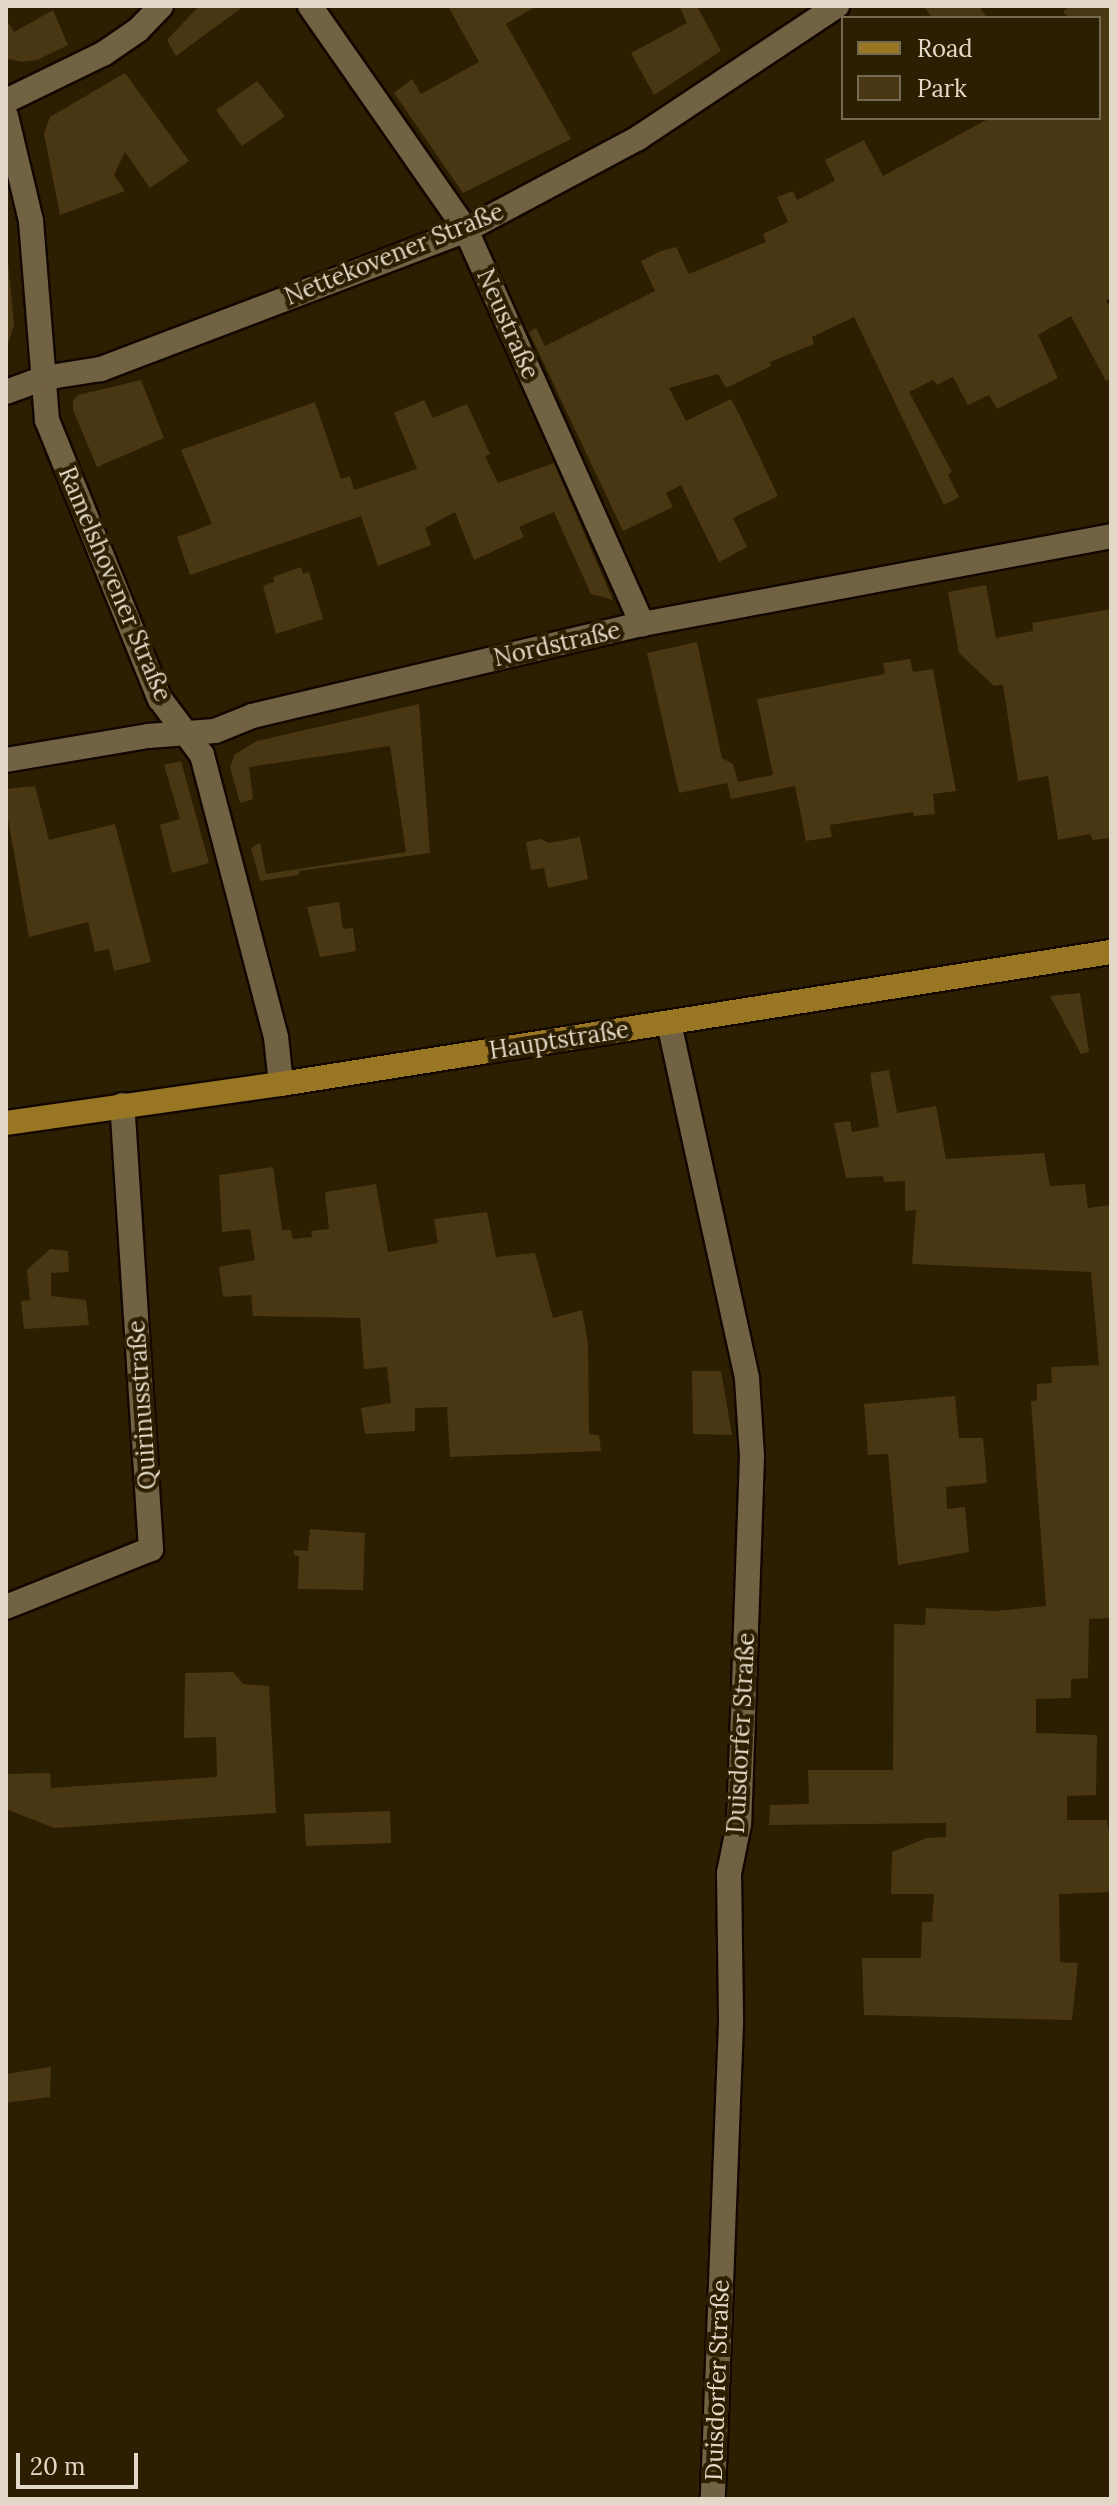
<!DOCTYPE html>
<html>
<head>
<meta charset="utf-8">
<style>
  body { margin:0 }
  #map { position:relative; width:1117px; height:2505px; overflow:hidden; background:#2c1e01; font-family:Lora,serif }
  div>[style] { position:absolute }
  .green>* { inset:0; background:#493714 }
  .roads { filter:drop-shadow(2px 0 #120800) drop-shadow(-2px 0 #120800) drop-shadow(0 2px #120800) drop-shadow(0 -2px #120800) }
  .minor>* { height:24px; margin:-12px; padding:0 12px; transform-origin:12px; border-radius:12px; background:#726244 }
  .major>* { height:24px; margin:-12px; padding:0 12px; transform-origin:12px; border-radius:12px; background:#997623 }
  span { translate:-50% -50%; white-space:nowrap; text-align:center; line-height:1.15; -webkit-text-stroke:8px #2c1e01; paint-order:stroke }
  .street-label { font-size:24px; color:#e2d9c8 }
  .frame { position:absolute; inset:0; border:8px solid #e2d9c8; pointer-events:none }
  .legend { position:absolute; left:841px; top:16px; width:260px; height:104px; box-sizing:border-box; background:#2c1e01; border:2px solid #756951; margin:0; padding:10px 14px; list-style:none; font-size:24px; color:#e2d9c8 }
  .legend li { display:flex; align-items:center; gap:16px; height:40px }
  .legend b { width:40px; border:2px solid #756951 }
  .scale { position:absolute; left:16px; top:2453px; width:122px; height:36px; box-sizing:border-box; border:4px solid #e2d9c8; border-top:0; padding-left:10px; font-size:24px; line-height:28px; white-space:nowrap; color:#e2d9c8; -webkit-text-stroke:6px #2c1e01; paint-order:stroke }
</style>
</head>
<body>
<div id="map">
  <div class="green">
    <i style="clip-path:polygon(199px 6px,244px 6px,176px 56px,167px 40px)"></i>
    <i style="clip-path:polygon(448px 6px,537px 6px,506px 24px,571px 139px,463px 193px,394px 93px,412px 79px,421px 94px,479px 62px)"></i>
    <i style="clip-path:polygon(679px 6px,697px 6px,721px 51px,654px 95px,631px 53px,687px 23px)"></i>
    <i style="clip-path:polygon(924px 6px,979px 6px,987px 18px,932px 18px)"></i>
    <i style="clip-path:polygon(1071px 6px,1111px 6px,1111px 297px,1106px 301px,1111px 308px,1111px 378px,1106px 381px,1071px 316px,1038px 335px,1058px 378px,997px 409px,989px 395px,968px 405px,953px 377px,937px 385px,933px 380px,909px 392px,952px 472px,948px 475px,959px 497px,944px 505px,854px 317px,812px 337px,814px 344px,770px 362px,771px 366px,726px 388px,718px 374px,669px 388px,686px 421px,731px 399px,740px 416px,778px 496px,733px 518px,747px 547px,719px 562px,681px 485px,666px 493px,673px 507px,623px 531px,529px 332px,536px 328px,545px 346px,655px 291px,641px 261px,661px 251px,676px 247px,689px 274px,766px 242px,763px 234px,788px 222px,777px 197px,793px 191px,797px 200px,835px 181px,825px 160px,864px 140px,883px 176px,990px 118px,1099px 118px,1099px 18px,1069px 18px,1063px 11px)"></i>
    <i style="clip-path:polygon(53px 10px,68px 45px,37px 60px,21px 62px,6px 58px,6px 19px,14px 32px)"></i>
    <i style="clip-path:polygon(125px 73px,189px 161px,150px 188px,125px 152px,114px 175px,125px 191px,60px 215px,44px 134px,50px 117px)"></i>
    <i style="clip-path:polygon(257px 81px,285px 116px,242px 146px,216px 110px)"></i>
    <i style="clip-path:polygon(6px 239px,14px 325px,6px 350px,7px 257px)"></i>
    <i style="clip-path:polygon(141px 380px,164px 438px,97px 467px,73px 410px,73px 401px,78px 395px)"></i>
    <i style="clip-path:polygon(424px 400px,433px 418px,467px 404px,490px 454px,485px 456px,498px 483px,554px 463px,613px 600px,591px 594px,554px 512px,519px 527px,524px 537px,474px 560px,455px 512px,425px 528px,431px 545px,378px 566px,361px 516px,190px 575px,177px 537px,212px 524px,181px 450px,315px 402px,341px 479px,350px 476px,354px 490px,417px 469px,394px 413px)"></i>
    <i style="clip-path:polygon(301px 567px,303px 574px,309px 572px,323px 619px,276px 634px,263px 586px,274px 582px,273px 577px)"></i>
    <i style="clip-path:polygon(986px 585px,996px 638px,1033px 631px,1032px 623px,1111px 609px,1111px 838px,1093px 840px,1090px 834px,1058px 840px,1048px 776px,1018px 781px,1003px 685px,994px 686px,959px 653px,948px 592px)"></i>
    <i style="clip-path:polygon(697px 642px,722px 758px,733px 764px,738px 782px,773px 775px,757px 699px,885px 674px,883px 663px,910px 659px,913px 672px,933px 669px,956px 791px,933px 794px,935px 814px,914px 816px,913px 812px,830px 825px,832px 837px,806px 841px,795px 786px,731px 799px,727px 783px,679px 793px,647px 653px)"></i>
    <i style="clip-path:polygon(419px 704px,430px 853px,299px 871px,299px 875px,260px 881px,251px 848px,260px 843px,266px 874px,406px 852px,390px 746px,249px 767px,253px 799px,240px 803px,230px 767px,235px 754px,257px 741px)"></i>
    <i style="clip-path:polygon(181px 761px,209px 863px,172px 873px,160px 825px,180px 819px,164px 765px)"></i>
    <i style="clip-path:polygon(35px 786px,49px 840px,115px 824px,151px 962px,114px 971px,109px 949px,95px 952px,88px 922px,29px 937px,6px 808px,6px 789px)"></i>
    <i style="clip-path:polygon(580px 837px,588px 879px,548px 888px,544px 868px,531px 870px,526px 842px,540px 839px,549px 843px)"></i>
    <i style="clip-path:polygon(339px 902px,343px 929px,353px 928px,356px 951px,320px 957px,307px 907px)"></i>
    <i style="clip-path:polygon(1080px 993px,1089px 1052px,1081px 1054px,1050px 996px)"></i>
    <i style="clip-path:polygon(889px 1070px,897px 1113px,936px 1106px,946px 1159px,1044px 1153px,1050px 1186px,1085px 1184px,1088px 1208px,1111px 1205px,1111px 1618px,1089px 1619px,1088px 1678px,1071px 1679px,1071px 1698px,1036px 1699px,1036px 1733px,1097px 1735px,1096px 1795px,1067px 1796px,1067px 1820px,1107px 1820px,1111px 1843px,1111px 1892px,1059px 1894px,1060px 1962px,1078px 1963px,1072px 2020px,864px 2015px,862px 1958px,921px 1958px,922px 1922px,932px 1922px,934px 1894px,891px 1894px,892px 1852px,927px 1838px,946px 1837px,946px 1823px,769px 1825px,770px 1805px,809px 1804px,808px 1770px,893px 1770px,894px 1624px,925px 1625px,926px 1608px,996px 1611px,1046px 1606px,1031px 1402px,1037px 1400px,1037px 1384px,1052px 1383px,1051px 1367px,1099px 1365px,1091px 1272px,912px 1264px,916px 1210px,905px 1211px,905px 1181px,884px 1182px,883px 1176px,846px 1178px,834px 1123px,850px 1121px,852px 1132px,879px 1127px,870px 1073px)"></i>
    <i style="clip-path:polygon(273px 1167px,282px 1230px,291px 1230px,293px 1239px,312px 1237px,311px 1231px,329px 1229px,325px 1192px,376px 1184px,388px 1252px,438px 1243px,434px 1219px,487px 1212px,496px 1257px,535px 1253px,553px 1318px,582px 1310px,588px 1343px,589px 1434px,599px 1435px,601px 1451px,450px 1457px,447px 1407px,415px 1408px,415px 1431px,365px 1434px,361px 1408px,391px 1403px,387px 1367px,364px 1369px,360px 1318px,253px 1316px,251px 1295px,223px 1297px,219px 1267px,255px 1260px,250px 1229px,222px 1232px,219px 1175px)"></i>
    <i style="clip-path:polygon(50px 1249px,68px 1251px,69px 1272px,51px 1273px,51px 1296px,86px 1300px,89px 1325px,24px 1329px,21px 1301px,30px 1300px,27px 1270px)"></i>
    <i style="clip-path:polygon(692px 1371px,721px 1371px,732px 1435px,693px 1434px)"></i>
    <i style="clip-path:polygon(955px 1396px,959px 1438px,983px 1438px,987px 1483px,946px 1487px,947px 1509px,965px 1507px,969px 1552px,898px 1565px,888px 1454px,868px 1455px,864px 1404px)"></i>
    <i style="clip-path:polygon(310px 1529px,365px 1533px,363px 1590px,298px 1589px,299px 1556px,294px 1555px,294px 1550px,308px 1551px)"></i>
    <i style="clip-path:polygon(233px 1672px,243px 1684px,269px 1686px,276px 1813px,54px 1828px,6px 1809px,6px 1774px,50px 1773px,51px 1788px,217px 1777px,216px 1737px,184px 1738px,185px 1673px)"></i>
    <i style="clip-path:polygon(390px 1811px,391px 1843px,306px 1846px,304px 1814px)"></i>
    <i style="clip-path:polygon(51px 2067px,50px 2097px,6px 2103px,6px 2074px)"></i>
  </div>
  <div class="roads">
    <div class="minor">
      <i style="left:310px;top:6px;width:273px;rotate:55.1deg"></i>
      <i style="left:466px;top:230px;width:432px;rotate:65.9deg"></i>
      <i style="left:6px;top:101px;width:108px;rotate:-25.9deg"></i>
      <i style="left:103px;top:54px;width:42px;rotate:-34.4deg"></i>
      <i style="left:138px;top:30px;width:33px;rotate:-46deg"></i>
      <i style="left:6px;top:116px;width:108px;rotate:76.6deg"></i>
      <i style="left:31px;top:221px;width:200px;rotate:85.4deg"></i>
      <i style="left:47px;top:420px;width:301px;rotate:68deg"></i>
      <i style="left:160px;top:699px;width:70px;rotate:53.1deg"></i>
      <i style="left:202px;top:755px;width:292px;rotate:75.3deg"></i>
      <i style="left:276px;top:1037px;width:47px;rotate:83.9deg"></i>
      <i style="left:6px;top:392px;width:40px;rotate:-20.2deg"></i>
      <i style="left:44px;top:378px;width:58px;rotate:-9deg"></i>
      <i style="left:101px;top:369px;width:391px;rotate:-20.8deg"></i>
      <i style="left:466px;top:230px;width:195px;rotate:-28.1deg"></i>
      <i style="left:638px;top:138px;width:239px;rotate:-33.6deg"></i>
      <i style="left:6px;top:760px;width:144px;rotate:-9.6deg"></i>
      <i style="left:148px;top:736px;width:67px;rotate:-4.3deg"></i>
      <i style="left:215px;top:731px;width:40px;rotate:-22deg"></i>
      <i style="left:252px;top:716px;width:401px;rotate:-13.3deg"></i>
      <i style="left:642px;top:624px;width:477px;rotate:-10.6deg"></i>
      <i style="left:669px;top:1023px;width:364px;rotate:77.6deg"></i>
      <i style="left:747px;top:1379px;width:77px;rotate:86.3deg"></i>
      <i style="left:752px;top:1456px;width:368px;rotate:92deg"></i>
      <i style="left:739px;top:1824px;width:50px;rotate:101.5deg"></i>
      <i style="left:729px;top:1873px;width:150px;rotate:89.2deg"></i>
      <i style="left:731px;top:2023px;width:476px;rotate:92.2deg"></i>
      <i style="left:6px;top:1607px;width:156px;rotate:-21.8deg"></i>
      <i style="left:151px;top:1549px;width:445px;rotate:-93.7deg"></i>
    </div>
    <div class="major">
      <i style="left:6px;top:1123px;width:278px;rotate:-8.1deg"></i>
      <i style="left:281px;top:1084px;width:840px;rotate:-9.04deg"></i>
    </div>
  </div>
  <div class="street-label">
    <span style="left:394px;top:254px;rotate:-22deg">Nettekovener Straße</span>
    <span style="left:508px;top:324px;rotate:66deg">Neustraße</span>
    <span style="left:115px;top:584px;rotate:67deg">Ramelshovener Straße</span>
    <span style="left:557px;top:644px;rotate:-13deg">Nordstraße</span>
    <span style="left:559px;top:1040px;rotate:-9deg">Hauptstraße</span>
    <span style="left:142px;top:1405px;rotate:-94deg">Quirinusstraße</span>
    <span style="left:741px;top:1733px;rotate:-87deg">Duisdorfer Straße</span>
    <span style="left:717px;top:2380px;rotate:-88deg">Duisdorfer Straße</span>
  </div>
  <div class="frame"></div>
  <ul class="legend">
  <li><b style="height:10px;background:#997623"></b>Road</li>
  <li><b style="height:22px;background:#493714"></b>Park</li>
  </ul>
  <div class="scale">20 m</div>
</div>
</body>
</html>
